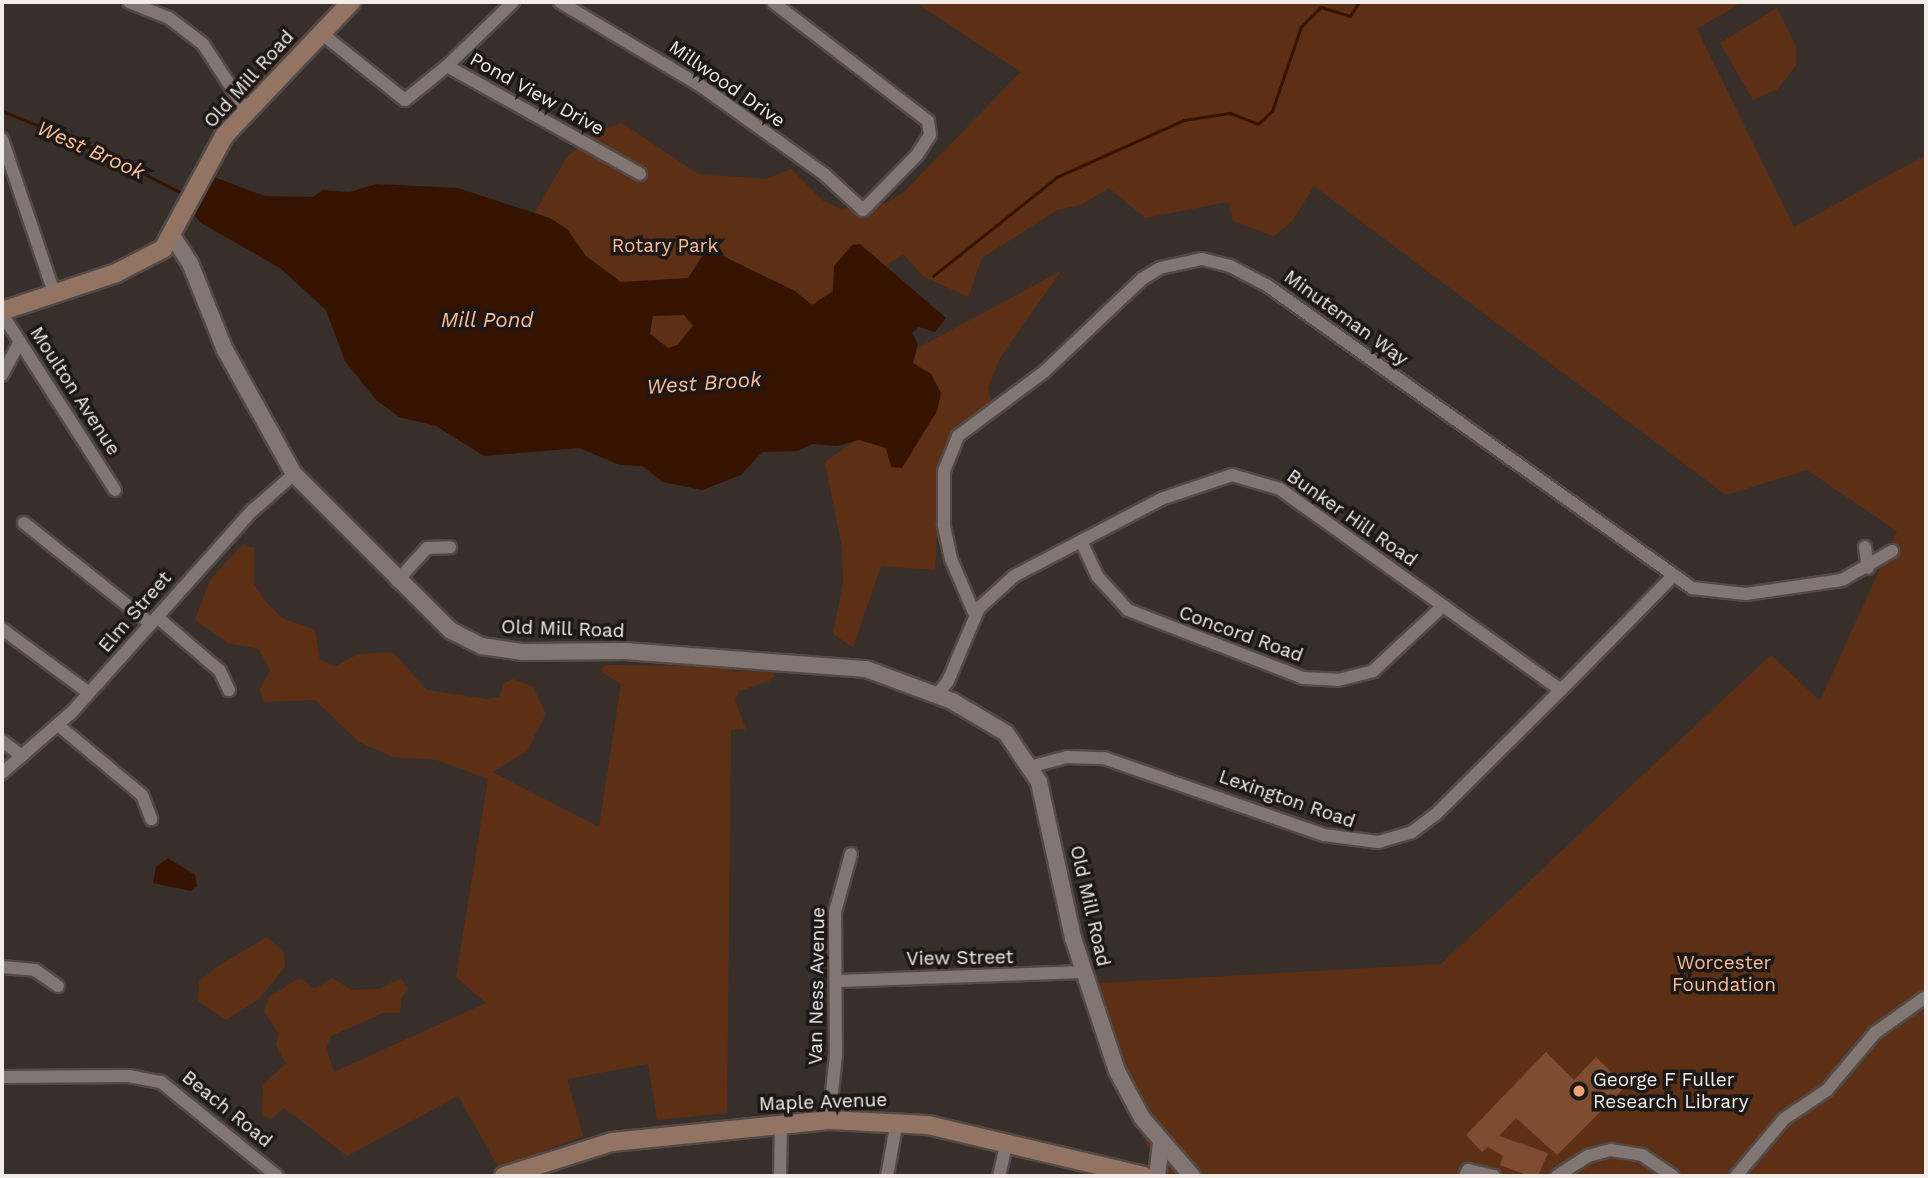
<!DOCTYPE html>
<html>
<head>
<meta charset="utf-8">
<style>
  body { margin:0 }
  #map { position:relative; width:1928px; height:1178px; overflow:hidden; background:#382f2a; font-family:"Work Sans",sans-serif }
  div>[style] { position:absolute }
  .green>* { inset:0; background:#5d3016 }
  .water>* { inset:0; background:#361300 }
  .stream>* { height:2.5px; margin:-1.25px; padding:0 1.25px; transform-origin:1.25px; border-radius:1.25px; background:#361300 }
  .building>* { inset:0; background:#7e4c30 }
  .roads { filter:drop-shadow(2px 0 #534a47) drop-shadow(-2px 0 #534a47) drop-shadow(0 2px #534a47) drop-shadow(0 -2px #534a47) }
  .minor>* { height:12px; margin:-6px; padding:0 6px; transform-origin:6px; border-radius:6px; background:#817671 }
  .tertiary>* { height:16px; margin:-8px; padding:0 8px; transform-origin:8px; border-radius:8px; background:#817671 }
  .secondary>* { height:18px; margin:-9px; padding:0 9px; transform-origin:9px; border-radius:9px; background:#937463 }
  .dots>* { width:19px; height:19px; translate:-50% -50%; box-sizing:border-box; border:4px solid #1c1816; border-radius:50% }
  span { translate:-50% -50%; white-space:nowrap; text-align:center; line-height:1.15; -webkit-text-stroke:7px #1c1816; paint-order:stroke }
  .street-label { font-size:19px; color:#f3edea }
  .park-label { font-size:19px; color:#fcbb99 }
  .poi-label { font-size:19px; color:#f3edea }
  .left { translate:0 -50%; text-align:left }
  .water-label { font-size:21px; color:#fdbd9b; font-style:italic }
  .frame { position:absolute; inset:0; border:4px solid #f3edea; pointer-events:none }
</style>
</head>
<body>
<div id="map">
  <div class="green">
    <i style="clip-path:polygon(915px 2px,1742px 2px,1697px 29px,1794px 227px,1926px 155px,1926px 1176px,1168px 1176px,1154px 1159px,1114px 1076px,1082px 984px,1441px 964px,1771px 655px,1820px 701px,1897px 531px,1807px 470px,1726px 495px,1314px 186px,1293px 220px,1274px 236px,1233px 221px,1228px 202px,1145px 218px,1109px 188px,1081px 205px,1057px 210px,982px 258px,968px 297px,923px 276px,903px 254px,819px 313px,695px 323px,673px 357px,532px 226px,535px 212px,567px 157px,597px 132px,622px 123px,698px 174px,766px 179px,791px 169px,823px 201px,841px 209px,885px 203px,902px 194px,1021px 72px)"></i>
    <i style="clip-path:polygon(1777px 8px,1796px 47px,1796px 65px,1778px 89px,1753px 100px,1720px 43px)"></i>
    <i style="clip-path:polygon(1061px 271px,1000px 358px,988px 388px,995px 419px,957px 447px,941px 481px,935px 570px,881px 566px,853px 647px,833px 634px,843px 583px,842px 548px,825px 462px,913px 399px,905px 349px,916px 349px)"></i>
    <i style="clip-path:polygon(242px 545px,254px 548px,254px 584px,266px 602px,282px 618px,315px 630px,320px 660px,336px 666px,358px 654px,392px 652px,427px 690px,487px 699px,500px 697px,503px 684px,513px 679px,533px 687px,546px 714px,527px 751px,492px 772px,599px 827px,621px 684px,600px 671px,606px 665px,732px 666px,733px 672px,767px 667px,776px 674px,769px 681px,739px 691px,735px 701px,746px 729px,731px 730px,727px 1113px,657px 1120px,648px 1064px,567px 1079px,583px 1136px,499px 1168px,458px 1096px,347px 1156px,284px 1108px,272px 1119px,262px 1115px,263px 1084px,286px 1064px,276px 1045px,279px 1034px,264px 1011px,269px 997px,299px 978px,315px 989px,332px 978px,352px 990px,379px 989px,401px 978px,408px 990px,401px 998px,400px 1013px,383px 1013px,331px 1036px,326px 1048px,334px 1072px,486px 1003px,456px 977px,488px 779px,437px 760px,393px 757px,359px 742px,315px 700px,263px 702px,260px 689px,270px 671px,259px 649px,228px 643px,195px 620px,210px 580px)"></i>
    <i style="clip-path:polygon(267px 937px,284px 953px,285px 967px,259px 999px,226px 1020px,198px 1001px,199px 982px,215px 968px)"></i>
  </div>
  <div class="water">
    <i style="clip-path:polygon(evenodd,214px 177px,265px 196px,313px 197px,323px 190px,350px 192px,376px 184px,458px 188px,550px 218px,567px 229px,586px 256px,621px 282px,688px 278px,703px 255px,715px 252px,795px 291px,812px 305px,833px 291px,834px 266px,852px 245px,860px 244px,946px 318px,935px 332px,919px 327px,912px 333px,918px 344px,913px 363px,931px 374px,941px 393px,937px 411px,902px 468px,891px 467px,886px 448px,859px 440px,838px 446px,812px 444px,798px 451px,762px 452px,741px 475px,702px 490px,663px 482px,642px 466px,620px 465px,579px 448px,484px 456px,436px 426px,399px 417px,376px 400px,345px 361px,326px 310px,280px 268px,201px 223px,194px 215px,214px 177px,684px 315px,693px 326px,677px 345px,668px 348px,650px 334px,653px 316px,684px 315px)"></i>
    <i style="clip-path:polygon(168px 858px,195px 875px,197px 886px,191px 891px,153px 883px,156px 867px)"></i>
  </div>
  <div class="stream">
    <i style="left:2px;top:111px;width:99px;rotate:21.9deg"></i>
    <i style="left:94px;top:148px;width:97px;rotate:27.1deg"></i>
    <i style="left:933px;top:276px;width:159px;rotate:-38.6deg"></i>
    <i style="left:1057px;top:177px;width:139px;rotate:-24.2deg"></i>
    <i style="left:1184px;top:120px;width:47px;rotate:-8.7deg"></i>
    <i style="left:1230px;top:113px;width:30px;rotate:21deg"></i>
    <i style="left:1258px;top:124px;width:19px;rotate:-43deg"></i>
    <i style="left:1272px;top:111px;width:89px;rotate:-71deg"></i>
    <i style="left:1301px;top:27px;width:28px;rotate:-45deg"></i>
    <i style="left:1321px;top:7px;width:30px;rotate:17deg"></i>
    <i style="left:1350px;top:16px;width:17px;rotate:-57deg"></i>
  </div>
  <div class="building">
    <i style="clip-path:polygon(1546px 1052px,1574px 1080px,1596px 1057px,1626px 1086px,1557px 1155px,1516px 1118px,1499px 1136px,1548px 1153px,1538px 1176px,1529px 1176px,1500px 1165px,1503px 1156px,1488px 1147px,1482px 1152px,1466px 1135px)"></i>
  </div>
  <div class="roads">
    <div class="minor">
      <i style="left:129px;top:2px;width:43px;rotate:21.8deg"></i>
      <i style="left:169px;top:18px;width:43px;rotate:37.4deg"></i>
      <i style="left:203px;top:44px;width:79px;rotate:56.9deg"></i>
      <i style="left:560px;top:2px;width:164px;rotate:30.8deg"></i>
      <i style="left:701px;top:86px;width:151px;rotate:35.6deg"></i>
      <i style="left:824px;top:174px;width:53px;rotate:42.7deg"></i>
      <i style="left:863px;top:210px;width:77px;rotate:-45.5deg"></i>
      <i style="left:917px;top:155px;width:24px;rotate:-57deg"></i>
      <i style="left:930px;top:135px;width:14px;rotate:-98deg"></i>
      <i style="left:928px;top:121px;width:195px;rotate:-142.5deg"></i>
      <i style="left:321px;top:33px;width:107px;rotate:38.6deg"></i>
      <i style="left:405px;top:100px;width:54px;rotate:-39deg"></i>
      <i style="left:447px;top:66px;width:221px;rotate:29.2deg"></i>
      <i style="left:447px;top:66px;width:92px;rotate:-44.1deg"></i>
      <i style="left:2px;top:139px;width:163px;rotate:71.3deg"></i>
      <i style="left:2px;top:314px;width:209px;rotate:57.3deg"></i>
      <i style="left:2px;top:375px;width:38px;rotate:-62deg"></i>
      <i style="left:24px;top:523px;width:162px;rotate:38.5deg"></i>
      <i style="left:1081px;top:541px;width:38px;rotate:65deg"></i>
      <i style="left:1097px;top:576px;width:46px;rotate:47.6deg"></i>
      <i style="left:1128px;top:610px;width:188px;rotate:21.2deg"></i>
      <i style="left:1303px;top:678px;width:35px;rotate:3deg"></i>
      <i style="left:1338px;top:680px;width:36px;rotate:-14deg"></i>
      <i style="left:1373px;top:671px;width:96px;rotate:-42.9deg"></i>
      <i style="left:1865px;top:547px;width:21px;rotate:82deg"></i>
      <i style="left:397px;top:581px;width:45px;rotate:-47.7deg"></i>
      <i style="left:427px;top:548px;width:23px;rotate:-2deg"></i>
      <i style="left:975px;top:615px;width:61px;rotate:-113.2deg"></i>
      <i style="left:951px;top:559px;width:35px;rotate:-102deg"></i>
      <i style="left:944px;top:525px;width:54px;rotate:-90deg"></i>
      <i style="left:944px;top:471px;width:38px;rotate:-68deg"></i>
      <i style="left:958px;top:436px;width:107px;rotate:-36.7deg"></i>
      <i style="left:1044px;top:372px;width:135px;rotate:-43.5deg"></i>
      <i style="left:1142px;top:279px;width:21px;rotate:-31deg"></i>
      <i style="left:1160px;top:268px;width:43px;rotate:-12.1deg"></i>
      <i style="left:1202px;top:259px;width:29px;rotate:14deg"></i>
      <i style="left:1230px;top:266px;width:43px;rotate:27.8deg"></i>
      <i style="left:1268px;top:286px;width:521px;rotate:35.46deg"></i>
      <i style="left:1692px;top:588px;width:54px;rotate:6.3deg"></i>
      <i style="left:1746px;top:594px;width:97px;rotate:-8.3deg"></i>
      <i style="left:1842px;top:580px;width:58px;rotate:-30.1deg"></i>
      <i style="left:157px;top:617px;width:83px;rotate:40.6deg"></i>
      <i style="left:220px;top:671px;width:21px;rotate:65deg"></i>
      <i style="left:2px;top:629px;width:108px;rotate:36.3deg"></i>
      <i style="left:937px;top:695px;width:18px;rotate:-52deg"></i>
      <i style="left:948px;top:681px;width:79px;rotate:-67deg"></i>
      <i style="left:979px;top:608px;width:47px;rotate:-42.4deg"></i>
      <i style="left:1014px;top:576px;width:166px;rotate:-27.6deg"></i>
      <i style="left:1161px;top:499px;width:75px;rotate:-18.7deg"></i>
      <i style="left:1232px;top:475px;width:50px;rotate:16.3deg"></i>
      <i style="left:1280px;top:489px;width:345px;rotate:35.6deg"></i>
      <i style="left:1561px;top:690px;width:158px;rotate:-45.5deg"></i>
      <i style="left:58px;top:725px;width:109px;rotate:39.8deg"></i>
      <i style="left:142px;top:795px;width:26px;rotate:69deg"></i>
      <i style="left:2px;top:741px;width:25px;rotate:37deg"></i>
      <i style="left:1033px;top:766px;width:35px;rotate:-15deg"></i>
      <i style="left:1067px;top:757px;width:37px;rotate:2deg"></i>
      <i style="left:1104px;top:758px;width:233px;rotate:19.3deg"></i>
      <i style="left:1324px;top:835px;width:54px;rotate:7.4deg"></i>
      <i style="left:1378px;top:842px;width:35px;rotate:-16deg"></i>
      <i style="left:1412px;top:832px;width:30px;rotate:-37deg"></i>
      <i style="left:1436px;top:814px;width:176px;rotate:-44.8deg"></i>
      <i style="left:2px;top:773px;width:93px;rotate:-41.1deg"></i>
      <i style="left:72px;top:712px;width:270px;rotate:-48.2deg"></i>
      <i style="left:252px;top:511px;width:56px;rotate:-41.4deg"></i>
      <i style="left:2px;top:967px;width:33px;rotate:5deg"></i>
      <i style="left:35px;top:970px;width:28px;rotate:35deg"></i>
      <i style="left:838px;top:981px;width:245px;rotate:-2.1deg"></i>
      <i style="left:2px;top:1077px;width:127px;rotate:-0.5deg"></i>
      <i style="left:129px;top:1076px;width:33px;rotate:11deg"></i>
      <i style="left:161px;top:1082px;width:149px;rotate:39deg"></i>
      <i style="left:829px;top:1120px;width:66px;rotate:-83.9deg"></i>
      <i style="left:836px;top:1054px;width:142px;rotate:-90.4deg"></i>
      <i style="left:835px;top:912px;width:60px;rotate:-74.6deg"></i>
      <i style="left:780px;top:1176px;width:54px;rotate:-88.9deg"></i>
      <i style="left:887px;top:1176px;width:56px;rotate:-79.7deg"></i>
      <i style="left:999px;top:1176px;width:36px;rotate:-77deg"></i>
      <i style="left:1465px;top:1176px;width:7px;rotate:-63deg"></i>
      <i style="left:1468px;top:1170px;width:27px;rotate:13deg"></i>
      <i style="left:1557px;top:1176px;width:37px;rotate:-33deg"></i>
      <i style="left:1588px;top:1156px;width:24px;rotate:-15deg"></i>
      <i style="left:1611px;top:1150px;width:31px;rotate:9deg"></i>
      <i style="left:1642px;top:1155px;width:37px;rotate:34deg"></i>
      <i style="left:1736px;top:1176px;width:75px;rotate:-49.9deg"></i>
      <i style="left:1784px;top:1119px;width:52px;rotate:-34deg"></i>
      <i style="left:1827px;top:1090px;width:75px;rotate:-49.9deg"></i>
      <i style="left:1875px;top:1033px;width:60px;rotate:-35.5deg"></i>
    </div>
    <div class="tertiary">
      <i style="left:173px;top:237px;width:31px;rotate:57deg"></i>
      <i style="left:190px;top:263px;width:94px;rotate:68.1deg"></i>
      <i style="left:225px;top:350px;width:142px;rotate:60.9deg"></i>
      <i style="left:294px;top:474px;width:221px;rotate:45deg"></i>
      <i style="left:450px;top:630px;width:36px;rotate:27deg"></i>
      <i style="left:482px;top:646px;width:40px;rotate:8.5deg"></i>
      <i style="left:522px;top:652px;width:103px;rotate:-0.6deg"></i>
      <i style="left:625px;top:651px;width:242px;rotate:4.3deg"></i>
      <i style="left:866px;top:669px;width:92px;rotate:20.4deg"></i>
      <i style="left:952px;top:701px;width:63px;rotate:30.7deg"></i>
      <i style="left:1006px;top:733px;width:59px;rotate:56deg"></i>
      <i style="left:1039px;top:782px;width:160px;rotate:77.7deg"></i>
      <i style="left:1073px;top:938px;width:140px;rotate:71.7deg"></i>
      <i style="left:1117px;top:1071px;width:53px;rotate:62deg"></i>
      <i style="left:1142px;top:1118px;width:77px;rotate:49.2deg"></i>
      <i style="left:1157px;top:1176px;width:33px;rotate:-83deg"></i>
    </div>
    <div class="secondary">
      <i style="left:2px;top:311px;width:120px;rotate:-18.4deg"></i>
      <i style="left:116px;top:273px;width:53px;rotate:-27.1deg"></i>
      <i style="left:163px;top:249px;width:128px;rotate:-61.6deg"></i>
      <i style="left:224px;top:136px;width:185px;rotate:-46.5deg"></i>
      <i style="left:504px;top:1176px;width:113px;rotate:-17.5deg"></i>
      <i style="left:612px;top:1142px;width:218px;rotate:-5.8deg"></i>
      <i style="left:829px;top:1120px;width:99px;rotate:2.9deg"></i>
      <i style="left:928px;top:1125px;width:221px;rotate:13.3deg"></i>
    </div>
  </div>
  <div class="dots">
    <i style="left:1579px;top:1091px;background:#f0a279"></i>
  </div>
  <div class="street-label">
    <span style="left:249px;top:79px;rotate:-48deg">Old Mill Road</span>
    <span style="left:727px;top:84px;rotate:35deg">Millwood Drive</span>
    <span style="left:537px;top:94px;rotate:29deg">Pond View Drive</span>
    <span style="left:1346px;top:318px;rotate:36deg">Minuteman Way</span>
    <span style="left:75px;top:391px;rotate:57deg">Moulton Avenue</span>
    <span style="left:1352px;top:518px;rotate:35deg">Bunker Hill Road</span>
    <span style="left:135px;top:612px;rotate:-49deg">Elm Street</span>
    <span style="left:563px;top:629px;rotate:2deg">Old Mill Road</span>
    <span style="left:1241px;top:634px;rotate:20deg">Concord Road</span>
    <span style="left:1287px;top:799px;rotate:19deg">Lexington Road</span>
    <span style="left:1090px;top:906px;rotate:77deg">Old Mill Road</span>
    <span style="left:960px;top:958px;rotate:-1deg">View Street</span>
    <span style="left:817px;top:986px;rotate:-89deg">Van Ness Avenue</span>
    <span style="left:823px;top:1102px;rotate:-2deg">Maple Avenue</span>
    <span style="left:227px;top:1109px;rotate:39deg">Beach Road</span>
  </div>
  <div class="park-label">
    <span style="left:665px;top:246px">Rotary Park</span>
    <span style="left:1724px;top:974px">Worcester<br>Foundation</span>
  </div>
  <div class="poi-label">
    <span class="left" style="left:1593px;top:1091px">George F Fuller<br>Research Library</span>
  </div>
  <div class="water-label">
    <span style="left:91px;top:150px;rotate:24deg">West Brook</span>
    <span style="left:487px;top:320px">Mill Pond</span>
    <span style="left:704px;top:383px;rotate:-4deg">West Brook</span>
  </div>
  <div class="frame"></div>
</div>
</body>
</html>
